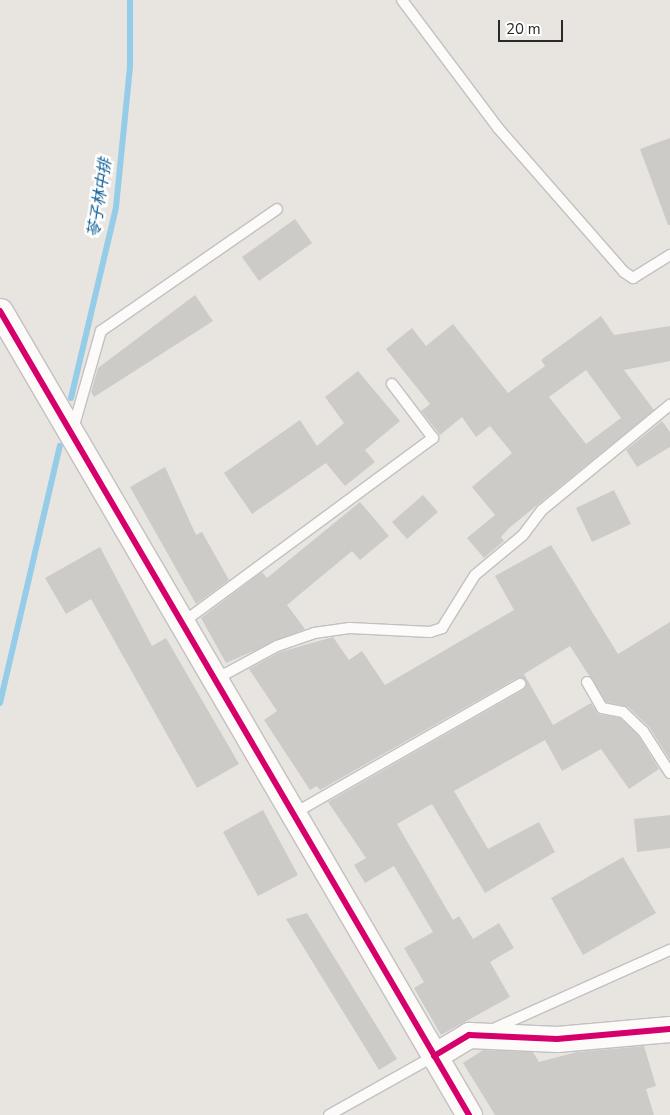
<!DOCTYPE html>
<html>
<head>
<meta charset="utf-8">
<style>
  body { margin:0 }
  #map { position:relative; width:670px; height:1115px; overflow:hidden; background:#e8e5e0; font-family:"Nunito Sans","Noto Sans TC",sans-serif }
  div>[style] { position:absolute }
  .stream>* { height:6px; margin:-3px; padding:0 3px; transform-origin:3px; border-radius:3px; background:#95cde8 }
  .building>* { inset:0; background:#cdcbc7 }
  .roads { filter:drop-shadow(1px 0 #c2c1c1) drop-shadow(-1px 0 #c2c1c1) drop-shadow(0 1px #c2c1c1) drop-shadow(0 -1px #c2c1c1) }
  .service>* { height:10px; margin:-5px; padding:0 5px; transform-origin:5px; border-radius:5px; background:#fcfbfa }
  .tertiary>* { height:25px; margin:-12.5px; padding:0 12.5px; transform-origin:12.5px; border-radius:12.5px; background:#fcfbfa }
  .cycleway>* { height:6px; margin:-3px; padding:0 3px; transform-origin:3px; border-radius:3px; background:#d6006c }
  span { translate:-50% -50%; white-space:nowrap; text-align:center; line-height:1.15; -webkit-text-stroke:5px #fff; paint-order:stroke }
  .water-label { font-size:16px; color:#106098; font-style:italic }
  .scale { position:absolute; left:498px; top:20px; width:65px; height:22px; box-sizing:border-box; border:2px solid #2a2a2a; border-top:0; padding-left:6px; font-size:15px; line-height:18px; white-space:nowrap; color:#2a2a2a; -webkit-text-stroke:4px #fff; paint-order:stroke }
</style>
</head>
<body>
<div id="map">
  <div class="stream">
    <i style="left:71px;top:398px;width:196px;rotate:-76.7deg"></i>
    <i style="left:116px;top:207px;width:142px;rotate:-84.3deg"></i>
    <i style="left:130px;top:66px;width:66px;rotate:-90deg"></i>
    <i style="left:0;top:703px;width:264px;rotate:-76.9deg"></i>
  </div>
  <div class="building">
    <i style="clip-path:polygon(670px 138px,670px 225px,668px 225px,640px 149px)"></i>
    <i style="clip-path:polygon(295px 219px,312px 243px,259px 281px,242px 257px)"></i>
    <i style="clip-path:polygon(195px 295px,213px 321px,94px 397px,91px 392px,98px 368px)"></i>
    <i style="clip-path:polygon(evenodd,601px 316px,614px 335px,670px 326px,670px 361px,624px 370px,654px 410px,509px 528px,501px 537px,504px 541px,484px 558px,467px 538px,495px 515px,472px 487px,512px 453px,490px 426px,476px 437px,462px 417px,440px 435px,421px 411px,430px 404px,386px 349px,412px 328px,426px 346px,453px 324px,508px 393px,545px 366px,541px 360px,601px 316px,586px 370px,621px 418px,586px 444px,549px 397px,586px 370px)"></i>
    <i style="clip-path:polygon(358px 371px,400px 421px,365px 450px,375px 462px,345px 486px,326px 463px,252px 514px,224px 473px,300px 420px,317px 446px,344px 423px,325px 397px)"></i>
    <i style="clip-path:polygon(662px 421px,670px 432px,670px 447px,637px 467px,626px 450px)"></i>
    <i style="clip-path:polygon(165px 467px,196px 535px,202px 532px,229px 580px,196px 604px,130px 487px)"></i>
    <i style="clip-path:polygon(614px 490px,631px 524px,592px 542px,576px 508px)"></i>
    <i style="clip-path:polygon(423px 495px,438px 512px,407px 539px,392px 522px)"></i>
    <i style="clip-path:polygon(360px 502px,389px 536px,360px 560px,352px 551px,287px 605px,305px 629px,226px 663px,201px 618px,262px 572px,267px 578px)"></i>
    <i style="clip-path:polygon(551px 545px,618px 654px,670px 622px,670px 760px,649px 727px,628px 707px,606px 702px,570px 646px,524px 674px,553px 725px,591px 703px,598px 714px,620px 718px,638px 735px,659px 769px,629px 789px,601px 749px,562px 771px,545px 740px,454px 791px,488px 849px,539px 822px,555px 852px,485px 893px,432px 804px,397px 824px,453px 920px,459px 916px,473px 939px,499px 923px,514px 948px,490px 962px,510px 997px,441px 1035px,414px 988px,424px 982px,404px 948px,433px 932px,394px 866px,365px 883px,354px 865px,366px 858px,328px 802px,523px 690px,526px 681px,517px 678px,320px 790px,317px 786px,310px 790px,264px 720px,277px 711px,249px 669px,280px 652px,333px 637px,349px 660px,362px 651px,385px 685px,514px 610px,495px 576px)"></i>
    <i style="clip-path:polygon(100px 547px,152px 646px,166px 638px,239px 764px,197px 788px,91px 599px,66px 614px,45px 578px)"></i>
    <i style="clip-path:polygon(263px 810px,298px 875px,258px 896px,223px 832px)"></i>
    <i style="clip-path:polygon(670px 815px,670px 848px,637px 852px,634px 819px)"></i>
    <i style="clip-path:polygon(623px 857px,656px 913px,583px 955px,551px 898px)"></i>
    <i style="clip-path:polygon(307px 913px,397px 1059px,379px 1070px,286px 919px)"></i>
    <i style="clip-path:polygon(644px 1046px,656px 1086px,646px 1089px,654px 1115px,495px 1115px,463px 1063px,483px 1050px,533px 1052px,539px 1062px,577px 1052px)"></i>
  </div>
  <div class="roads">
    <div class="service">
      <i style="left:402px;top:0;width:160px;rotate:53.1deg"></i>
      <i style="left:498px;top:128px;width:191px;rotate:48.8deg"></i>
      <i style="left:624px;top:272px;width:11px;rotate:34deg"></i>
      <i style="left:633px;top:278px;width:44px;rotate:-31.9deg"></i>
      <i style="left:73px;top:429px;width:102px;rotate:-74.1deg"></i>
      <i style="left:101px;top:331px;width:214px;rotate:-34.7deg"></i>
      <i style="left:182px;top:623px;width:312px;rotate:-36.4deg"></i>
      <i style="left:433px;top:438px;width:68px;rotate:-127.2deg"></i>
      <i style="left:216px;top:679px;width:69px;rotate:-28.4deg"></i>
      <i style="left:277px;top:646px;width:39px;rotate:-19deg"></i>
      <i style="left:314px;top:633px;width:36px;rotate:-8deg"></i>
      <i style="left:350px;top:628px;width:80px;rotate:2.9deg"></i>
      <i style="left:430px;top:632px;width:13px;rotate:-18deg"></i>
      <i style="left:442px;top:628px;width:62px;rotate:-58.1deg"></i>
      <i style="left:475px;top:575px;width:62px;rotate:-39.8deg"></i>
      <i style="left:523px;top:535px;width:31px;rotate:-53deg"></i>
      <i style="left:542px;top:510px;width:166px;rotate:-39.4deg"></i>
      <i style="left:587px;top:682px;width:30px;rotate:60deg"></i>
      <i style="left:602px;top:708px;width:21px;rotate:11deg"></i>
      <i style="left:623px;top:712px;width:28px;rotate:44deg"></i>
      <i style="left:643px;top:731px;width:50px;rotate:57.3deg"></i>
      <i style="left:293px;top:814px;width:262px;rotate:-29.8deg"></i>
      <i style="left:491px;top:1030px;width:196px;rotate:-24.1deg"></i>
      <i style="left:329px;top:1115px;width:120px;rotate:-29.3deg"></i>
    </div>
    <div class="tertiary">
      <i style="left:0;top:311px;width:931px;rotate:59.74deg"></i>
      <i style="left:434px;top:1056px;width:41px;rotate:-31deg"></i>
      <i style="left:469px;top:1035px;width:88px;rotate:2.6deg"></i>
      <i style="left:557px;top:1039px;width:113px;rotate:-5.1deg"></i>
    </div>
  </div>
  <div class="cycleway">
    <i style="left:0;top:311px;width:931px;rotate:59.74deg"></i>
    <i style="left:434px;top:1056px;width:41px;rotate:-31deg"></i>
    <i style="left:469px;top:1035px;width:88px;rotate:2.6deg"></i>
    <i style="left:557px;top:1039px;width:113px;rotate:-5.1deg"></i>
  </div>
  <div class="water-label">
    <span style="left:100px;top:198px;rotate:-81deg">苓子林中排</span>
  </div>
  <div class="scale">20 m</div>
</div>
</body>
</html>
